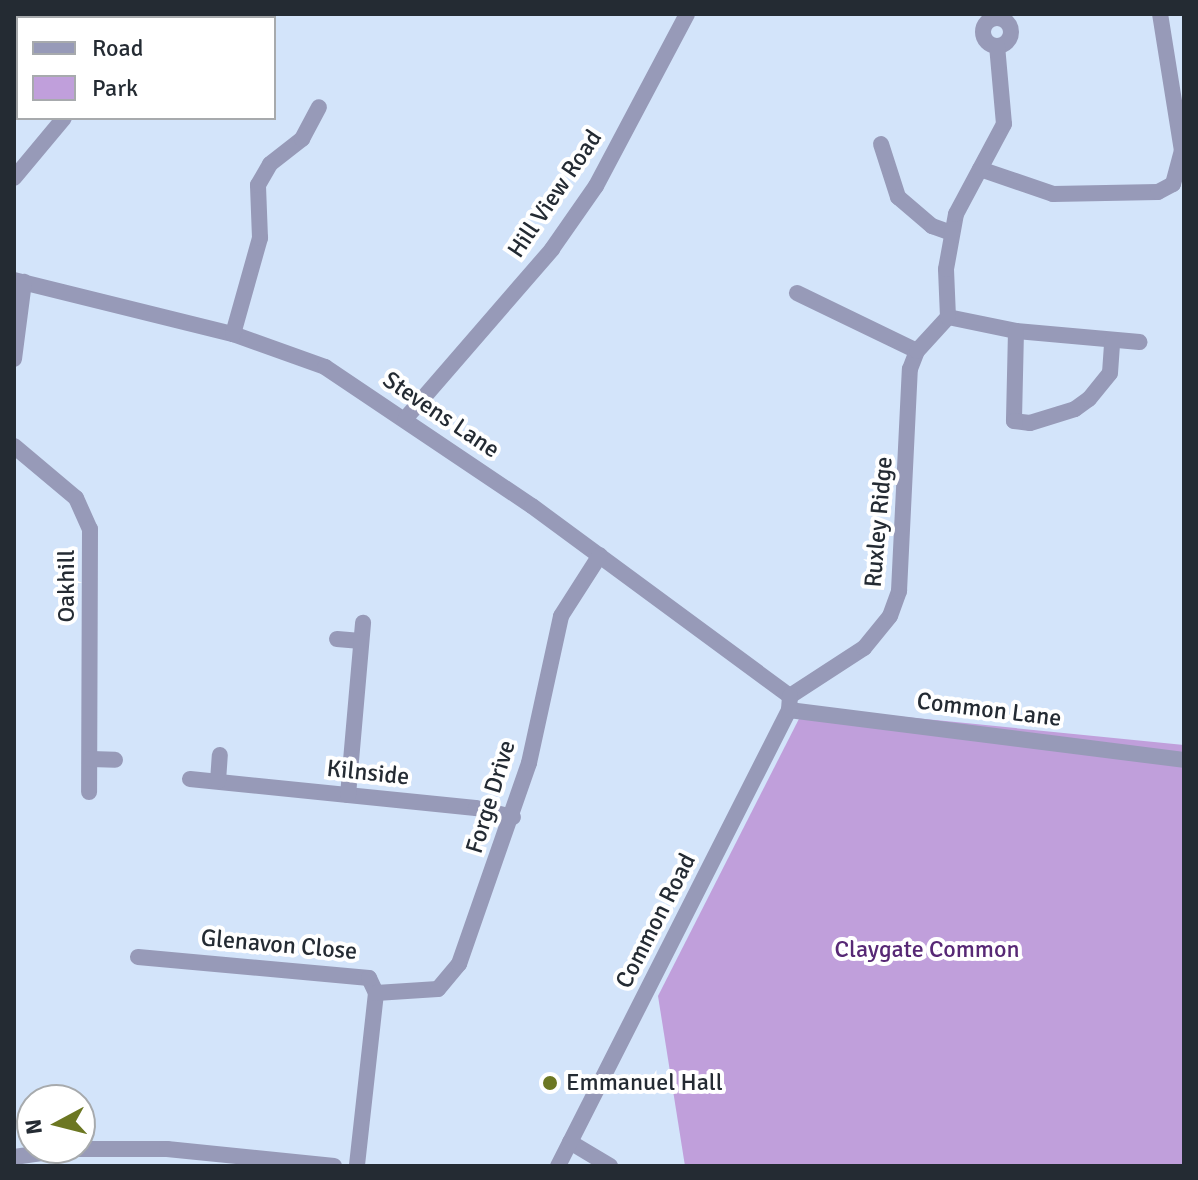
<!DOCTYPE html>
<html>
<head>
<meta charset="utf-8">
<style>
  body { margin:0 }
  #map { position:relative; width:1198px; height:1180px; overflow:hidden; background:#d3e4fa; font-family:Signika,sans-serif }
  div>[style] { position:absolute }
  .green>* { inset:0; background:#c09fdb }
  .minor>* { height:16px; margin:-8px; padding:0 8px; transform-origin:8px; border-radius:8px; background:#979ab8 }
  .minor>.ring { margin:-8px; padding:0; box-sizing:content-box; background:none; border:16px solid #979ab8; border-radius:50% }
  .dots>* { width:22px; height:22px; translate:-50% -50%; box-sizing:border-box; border:4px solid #fff; border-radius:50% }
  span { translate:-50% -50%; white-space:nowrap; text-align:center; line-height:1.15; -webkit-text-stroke:8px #fff; paint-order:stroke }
  .street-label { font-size:24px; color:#242b33 }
  .park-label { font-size:24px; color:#572875 }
  .poi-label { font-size:24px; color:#242b33 }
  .left { translate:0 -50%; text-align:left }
  .frame { position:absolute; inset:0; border:16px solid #242b33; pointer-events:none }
  .legend { position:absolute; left:16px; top:16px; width:260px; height:104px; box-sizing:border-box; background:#fff; border:2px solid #a7aaad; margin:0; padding:10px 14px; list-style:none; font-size:24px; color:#242b33 }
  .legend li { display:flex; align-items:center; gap:16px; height:40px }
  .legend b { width:40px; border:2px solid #a7aaad }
  .north { position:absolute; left:16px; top:1084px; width:80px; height:80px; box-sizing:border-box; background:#fff; border:2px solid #a7aaad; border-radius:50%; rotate:263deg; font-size:22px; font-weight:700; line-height:32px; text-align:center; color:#242b33 }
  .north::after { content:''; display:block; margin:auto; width:28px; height:36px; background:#6c7722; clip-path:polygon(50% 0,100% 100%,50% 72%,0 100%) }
</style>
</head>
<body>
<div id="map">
  <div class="green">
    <i style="clip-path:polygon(805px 707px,1184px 745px,1184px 1166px,685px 1166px,658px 996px)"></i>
  </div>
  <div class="minor">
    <i class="ring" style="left:983px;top:18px;width:12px;height:12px"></i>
    <i style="left:881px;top:144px;width:56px;rotate:72.2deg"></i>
    <i style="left:898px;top:197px;width:45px;rotate:40.5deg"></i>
    <i style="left:932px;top:226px;width:20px;rotate:20deg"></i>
    <i style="left:980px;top:169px;width:77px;rotate:18.9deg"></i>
    <i style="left:1053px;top:194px;width:105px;rotate:-1.1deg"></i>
    <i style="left:1158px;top:192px;width:17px;rotate:-28deg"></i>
    <i style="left:1173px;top:184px;width:34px;rotate:-75deg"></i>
    <i style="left:1182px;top:151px;width:139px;rotate:-99.1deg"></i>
    <i style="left:14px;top:178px;width:78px;rotate:-50.2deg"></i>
    <i style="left:14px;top:280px;width:226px;rotate:13.9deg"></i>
    <i style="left:233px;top:334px;width:98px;rotate:19.7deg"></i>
    <i style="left:325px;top:367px;width:249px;rotate:33.9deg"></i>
    <i style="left:532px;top:506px;width:320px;rotate:36.4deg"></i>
    <i style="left:797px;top:293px;width:133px;rotate:25.8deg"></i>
    <i style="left:948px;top:317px;width:69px;rotate:11.6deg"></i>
    <i style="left:1016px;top:331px;width:124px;rotate:5.1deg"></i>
    <i style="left:1016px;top:331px;width:90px;rotate:91.3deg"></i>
    <i style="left:1014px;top:421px;width:16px;rotate:7deg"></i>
    <i style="left:1030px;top:423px;width:47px;rotate:-17.3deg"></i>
    <i style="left:1075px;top:409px;width:17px;rotate:-36deg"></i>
    <i style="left:1089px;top:399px;width:33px;rotate:-51deg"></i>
    <i style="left:1110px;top:373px;width:32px;rotate:-86deg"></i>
    <i style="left:233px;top:334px;width:100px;rotate:-74.3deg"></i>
    <i style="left:260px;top:238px;width:53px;rotate:-92.2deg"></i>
    <i style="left:258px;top:185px;width:24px;rotate:-60deg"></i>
    <i style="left:270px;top:164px;width:41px;rotate:-38deg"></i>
    <i style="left:302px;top:139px;width:36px;rotate:-62deg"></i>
    <i style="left:14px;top:359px;width:78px;rotate:-82.6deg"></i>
    <i style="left:405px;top:419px;width:225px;rotate:-49.1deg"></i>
    <i style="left:552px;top:249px;width:77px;rotate:-55.1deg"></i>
    <i style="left:596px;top:186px;width:195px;rotate:-62.1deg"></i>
    <i style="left:14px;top:446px;width:81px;rotate:40deg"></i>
    <i style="left:76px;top:498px;width:34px;rotate:66deg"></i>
    <i style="left:90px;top:529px;width:263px;rotate:90.2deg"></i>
    <i style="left:337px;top:639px;width:24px;rotate:5deg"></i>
    <i style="left:790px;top:696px;width:88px;rotate:-33deg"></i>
    <i style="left:864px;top:648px;width:41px;rotate:-50.9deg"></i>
    <i style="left:890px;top:616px;width:27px;rotate:-70deg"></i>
    <i style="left:899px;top:591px;width:222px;rotate:-87.2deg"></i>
    <i style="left:910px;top:369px;width:19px;rotate:-69deg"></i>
    <i style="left:917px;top:351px;width:46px;rotate:-47.6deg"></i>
    <i style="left:948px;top:317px;width:48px;rotate:-92.4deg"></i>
    <i style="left:946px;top:269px;width:56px;rotate:-79.7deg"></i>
    <i style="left:956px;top:214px;width:102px;rotate:-61.9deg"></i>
    <i style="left:1004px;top:124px;width:78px;rotate:-95.1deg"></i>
    <i style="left:789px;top:710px;width:398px;rotate:7.2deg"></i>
    <i style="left:91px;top:759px;width:24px;rotate:2deg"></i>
    <i style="left:190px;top:779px;width:287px;rotate:5.8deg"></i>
    <i style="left:476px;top:808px;width:38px;rotate:14deg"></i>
    <i style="left:218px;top:781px;width:26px;rotate:-86deg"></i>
    <i style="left:348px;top:795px;width:173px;rotate:-85deg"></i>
    <i style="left:138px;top:957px;width:232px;rotate:5.2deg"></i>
    <i style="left:369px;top:978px;width:17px;rotate:65deg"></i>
    <i style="left:376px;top:993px;width:174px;rotate:96.3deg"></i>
    <i style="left:376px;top:993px;width:62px;rotate:-3.7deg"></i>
    <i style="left:438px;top:989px;width:33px;rotate:-50deg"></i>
    <i style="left:459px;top:964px;width:213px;rotate:-70.8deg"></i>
    <i style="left:529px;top:763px;width:150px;rotate:-77.7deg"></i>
    <i style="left:561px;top:616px;width:72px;rotate:-57.4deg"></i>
    <i style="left:570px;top:1142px;width:47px;rotate:31deg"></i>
    <i style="left:14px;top:1157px;width:58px;rotate:-8deg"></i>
    <i style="left:71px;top:1149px;width:96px"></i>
    <i style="left:167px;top:1149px;width:168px;rotate:5.8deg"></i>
    <i style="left:558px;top:1166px;width:511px;rotate:-63.13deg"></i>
    <i style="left:789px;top:710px;width:14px;rotate:-86deg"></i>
  </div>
  <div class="dots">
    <i style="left:550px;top:1083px;background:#6c7722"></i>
  </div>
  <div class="street-label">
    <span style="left:555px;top:194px;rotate:-56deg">Hill View Road</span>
    <span style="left:441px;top:415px;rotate:34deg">Stevens Lane</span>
    <span style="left:879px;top:522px;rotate:-85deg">Ruxley Ridge</span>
    <span style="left:67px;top:586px;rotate:-90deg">Oakhill</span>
    <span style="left:989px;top:710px;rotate:7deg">Common Lane</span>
    <span style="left:368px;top:773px;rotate:6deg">Kilnside</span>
    <span style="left:491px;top:797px;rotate:-73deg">Forge Drive</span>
    <span style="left:656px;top:921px;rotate:-63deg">Common Road</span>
    <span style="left:279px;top:945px;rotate:5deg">Glenavon Close</span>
  </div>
  <div class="park-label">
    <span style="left:927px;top:950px">Claygate Common</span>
  </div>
  <div class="poi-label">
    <span class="left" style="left:566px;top:1083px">Emmanuel Hall</span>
  </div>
  <div class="frame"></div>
  <ul class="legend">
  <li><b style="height:10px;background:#979ab8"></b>Road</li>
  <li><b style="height:22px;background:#c09fdb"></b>Park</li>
  </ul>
  <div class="north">N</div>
</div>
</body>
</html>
